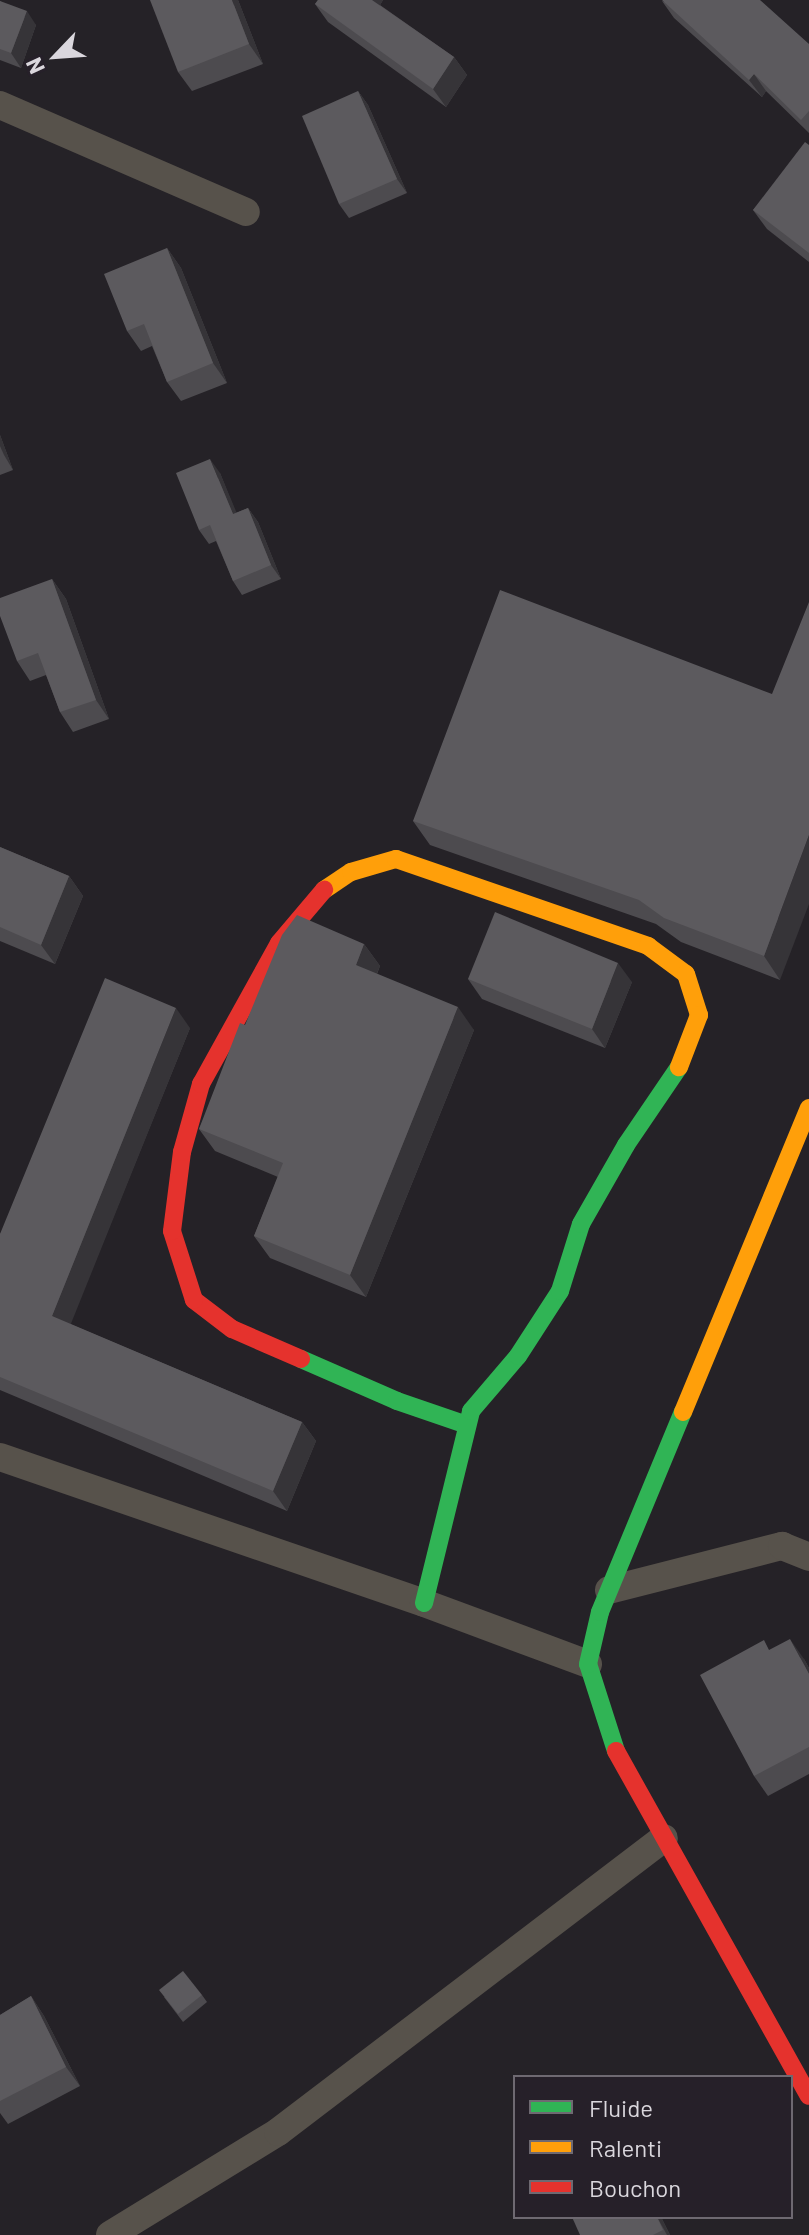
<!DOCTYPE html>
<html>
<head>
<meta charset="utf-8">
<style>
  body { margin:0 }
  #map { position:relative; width:809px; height:2235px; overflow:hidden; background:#252227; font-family:Barlow,sans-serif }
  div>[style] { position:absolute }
  .street>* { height:28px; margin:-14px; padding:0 14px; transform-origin:14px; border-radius:14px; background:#57524b }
  .fast>* { height:18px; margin:-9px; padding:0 9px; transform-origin:9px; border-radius:9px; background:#30b455 }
  .slow>* { height:18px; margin:-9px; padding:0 9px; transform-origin:9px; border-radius:9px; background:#ff9f0a }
  .jam>* { height:18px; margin:-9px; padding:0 9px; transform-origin:9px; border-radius:9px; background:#e5322d }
  .wall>* { inset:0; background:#4d4b4f }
  .shaded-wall>* { inset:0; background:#363438 }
  .building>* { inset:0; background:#5c5a5e }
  span { translate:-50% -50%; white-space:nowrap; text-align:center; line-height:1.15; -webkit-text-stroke:8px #262029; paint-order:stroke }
  .legend { position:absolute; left:513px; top:2075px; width:280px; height:144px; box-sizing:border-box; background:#262029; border:2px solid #6e6971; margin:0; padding:10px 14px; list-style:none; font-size:24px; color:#dad7dd }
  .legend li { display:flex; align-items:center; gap:16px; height:40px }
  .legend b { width:40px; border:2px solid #6e6971 }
  .north { position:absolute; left:16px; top:16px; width:80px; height:80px; -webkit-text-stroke:6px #262029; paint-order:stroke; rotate:245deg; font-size:22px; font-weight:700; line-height:32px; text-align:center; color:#dad7dd }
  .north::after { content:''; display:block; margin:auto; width:28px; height:36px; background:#dad7dd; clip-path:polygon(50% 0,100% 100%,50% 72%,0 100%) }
</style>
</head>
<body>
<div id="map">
  <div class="street">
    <i style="left:0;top:105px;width:268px;rotate:23.5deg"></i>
    <i style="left:0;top:1457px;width:448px;rotate:19deg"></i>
    <i style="left:424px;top:1603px;width:175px;rotate:20.4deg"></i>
    <i style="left:609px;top:1590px;width:179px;rotate:-14.3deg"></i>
    <i style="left:782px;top:1546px;width:29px;rotate:22deg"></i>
    <i style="left:110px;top:2235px;width:197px;rotate:-31.5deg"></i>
    <i style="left:278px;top:2132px;width:485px;rotate:-37.3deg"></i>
  </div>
  <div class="fast">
    <i style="left:301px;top:1359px;width:105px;rotate:23.6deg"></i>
    <i style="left:397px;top:1401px;width:74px;rotate:18.9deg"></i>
    <i style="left:424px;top:1603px;width:198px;rotate:-76.2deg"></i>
    <i style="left:471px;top:1411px;width:72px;rotate:-49.5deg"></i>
    <i style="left:518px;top:1356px;width:77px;rotate:-57.1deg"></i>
    <i style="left:560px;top:1291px;width:70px;rotate:-72.6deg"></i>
    <i style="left:581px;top:1224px;width:91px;rotate:-60.3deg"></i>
    <i style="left:626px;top:1145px;width:94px;rotate:-55.8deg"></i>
    <i style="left:616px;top:1751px;width:91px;rotate:-107.8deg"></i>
    <i style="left:588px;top:1664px;width:53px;rotate:-77deg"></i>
    <i style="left:600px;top:1612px;width:217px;rotate:-67.5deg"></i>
  </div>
  <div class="slow">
    <i style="left:324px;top:890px;width:32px;rotate:-34deg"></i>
    <i style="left:351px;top:872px;width:47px;rotate:-16.1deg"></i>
    <i style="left:396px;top:859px;width:267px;rotate:19deg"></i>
    <i style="left:648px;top:946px;width:47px;rotate:36.4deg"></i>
    <i style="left:686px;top:974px;width:43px;rotate:72.4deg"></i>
    <i style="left:699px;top:1015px;width:56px;rotate:111deg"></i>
    <i style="left:683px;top:1412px;width:329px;rotate:-67.5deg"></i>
  </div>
  <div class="jam">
    <i style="left:301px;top:1359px;width:75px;rotate:-156.5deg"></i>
    <i style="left:232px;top:1329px;width:48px;rotate:-142.7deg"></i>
    <i style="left:194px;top:1300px;width:72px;rotate:-107.7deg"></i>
    <i style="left:172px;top:1231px;width:80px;rotate:-82.8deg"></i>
    <i style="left:182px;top:1152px;width:71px;rotate:-74.4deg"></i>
    <i style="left:201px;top:1084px;width:161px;rotate:-61deg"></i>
    <i style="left:279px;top:943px;width:70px;rotate:-49.7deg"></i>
    <i style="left:616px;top:1751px;width:395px;rotate:60.8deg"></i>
  </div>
  <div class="wall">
    <i style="clip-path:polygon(238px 0,263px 64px,192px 91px,178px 72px)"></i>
    <i style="clip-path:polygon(318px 0,383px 0,380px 5px,454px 57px,467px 75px,446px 107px,328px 22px,315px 4px)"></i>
    <i style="clip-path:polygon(0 1px,36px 25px,21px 68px,0 60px)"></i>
    <i style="clip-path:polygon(662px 1px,809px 44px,809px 133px,766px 91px,762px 97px,674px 18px)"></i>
    <i style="clip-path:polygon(358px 91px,368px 105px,407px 193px,349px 218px,339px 204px)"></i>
    <i style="clip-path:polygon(809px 145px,809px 262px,767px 229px,753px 210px)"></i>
    <i style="clip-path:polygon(167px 248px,181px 268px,227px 383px,181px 401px,167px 382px,152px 346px,141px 351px,127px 331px)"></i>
    <i style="clip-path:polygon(0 435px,13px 470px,0 475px)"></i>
    <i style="clip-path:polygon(220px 473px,236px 513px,248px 508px,258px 522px,281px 579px,242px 595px,233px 581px,216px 541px,209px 544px,199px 530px)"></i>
    <i style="clip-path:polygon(52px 579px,66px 599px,109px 719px,73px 732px,60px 712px,46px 675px,30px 681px,17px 661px)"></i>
    <i style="clip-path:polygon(772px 694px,780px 980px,681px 942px,656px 924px,430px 845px,413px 821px)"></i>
    <i style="clip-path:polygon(0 847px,69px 876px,83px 896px,55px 964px,0 941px)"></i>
    <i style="clip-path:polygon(364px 944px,380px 966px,377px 974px,474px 1030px,366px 1297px,270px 1258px,254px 1236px,278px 1177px,215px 1151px,199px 1129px,245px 1025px)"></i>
    <i style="clip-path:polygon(468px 979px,632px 982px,605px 1048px,482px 999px)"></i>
    <i style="clip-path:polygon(190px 1028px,70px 1324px,302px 1422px,316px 1441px,287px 1511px,0 1390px,0 1234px)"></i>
    <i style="clip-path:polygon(770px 1650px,804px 1659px,809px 1668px,809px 1774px,768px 1796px,754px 1776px)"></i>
    <i style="clip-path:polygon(202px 1995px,207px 2002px,183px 2022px,164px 1997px)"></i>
    <i style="clip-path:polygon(31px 1996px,44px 2016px,80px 2086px,8px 2124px,0 2113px,0 2015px)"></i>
    <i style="clip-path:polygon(661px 2217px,670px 2235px,580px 2235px)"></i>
  </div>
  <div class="shaded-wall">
    <i style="clip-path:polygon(232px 0,238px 0,263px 64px,249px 44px)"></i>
    <i style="clip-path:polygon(368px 0,383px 0,376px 12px)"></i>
    <i style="clip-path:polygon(27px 11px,36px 25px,21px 68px,11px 53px)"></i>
    <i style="clip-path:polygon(454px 57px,467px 75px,446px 107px,433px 89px)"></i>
    <i style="clip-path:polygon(754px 74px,766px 91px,762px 97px,749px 80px)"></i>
    <i style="clip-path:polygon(358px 91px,368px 105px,407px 193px,397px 179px)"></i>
    <i style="clip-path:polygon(167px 248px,181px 268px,227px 383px,213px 363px)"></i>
    <i style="clip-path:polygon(0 435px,13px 470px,4px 455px,0 446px)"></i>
    <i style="clip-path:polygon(210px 459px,220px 473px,243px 528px,233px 514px)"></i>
    <i style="clip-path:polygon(248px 508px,258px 522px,281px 579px,271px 565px)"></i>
    <i style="clip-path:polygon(52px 579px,66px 599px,109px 719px,96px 700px)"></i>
    <i style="clip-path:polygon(809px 835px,809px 904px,780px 980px,764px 956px)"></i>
    <i style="clip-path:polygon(69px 876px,83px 896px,55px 964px,41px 945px)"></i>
    <i style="clip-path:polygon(364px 944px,380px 966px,371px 987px,356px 965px)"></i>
    <i style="clip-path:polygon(618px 963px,632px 982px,605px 1048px,592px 1029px)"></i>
    <i style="clip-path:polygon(458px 1007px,474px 1030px,366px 1297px,350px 1275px)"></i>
    <i style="clip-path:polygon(176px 1008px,190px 1028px,66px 1336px,52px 1316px)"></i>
    <i style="clip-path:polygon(302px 1422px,316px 1441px,287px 1511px,273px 1491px)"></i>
    <i style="clip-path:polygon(790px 1639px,804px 1659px,809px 1668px,809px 1674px)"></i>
    <i style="clip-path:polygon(31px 1996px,44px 2016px,80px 2086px,66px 2067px)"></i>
    <i style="clip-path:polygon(657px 2217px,661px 2217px,670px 2235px,667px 2235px)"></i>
  </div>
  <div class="building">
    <i style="clip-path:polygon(150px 0,232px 0,249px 44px,178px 72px)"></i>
    <i style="clip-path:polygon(318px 0,372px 0,454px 57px,433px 89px,315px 4px)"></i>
    <i style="clip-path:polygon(662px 0,760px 0,809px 44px,809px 111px,801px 120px,754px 74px,749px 80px)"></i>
    <i style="clip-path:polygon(0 1px,27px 11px,11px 53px,0 49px)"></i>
    <i style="clip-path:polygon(358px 91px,397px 179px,339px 204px,302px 116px)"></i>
    <i style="clip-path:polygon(805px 142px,809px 145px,809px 253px,753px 210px)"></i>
    <i style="clip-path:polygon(167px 248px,213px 363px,167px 382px,144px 324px,127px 331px,104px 274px)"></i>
    <i style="clip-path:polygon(210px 459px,233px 514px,248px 508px,271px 565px,233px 581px,210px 525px,199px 530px,176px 473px)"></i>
    <i style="clip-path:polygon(52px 579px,96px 700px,60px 712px,38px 653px,17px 661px,0 616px,0 598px)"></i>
    <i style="clip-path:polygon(500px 590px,772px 694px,809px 602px,809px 835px,764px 956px,664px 918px,639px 900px,413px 821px)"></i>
    <i style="clip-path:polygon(0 847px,69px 876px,41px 945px,0 927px)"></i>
    <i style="clip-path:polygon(495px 912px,618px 963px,592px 1029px,468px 979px)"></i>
    <i style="clip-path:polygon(297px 915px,364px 944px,356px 965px,458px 1007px,350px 1275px,254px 1236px,283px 1163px,199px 1129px,240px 1023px,245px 1025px,282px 935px)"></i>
    <i style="clip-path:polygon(105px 978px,176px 1008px,52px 1316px,302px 1422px,273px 1491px,0 1377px,0 1234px)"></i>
    <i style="clip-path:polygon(790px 1639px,809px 1674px,809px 1747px,754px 1776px,700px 1675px,764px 1640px,769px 1650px)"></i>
    <i style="clip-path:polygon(183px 1971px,202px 1995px,178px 2014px,159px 1990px)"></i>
    <i style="clip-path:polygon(31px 1996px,66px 2067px,0 2101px,0 2015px)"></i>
    <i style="clip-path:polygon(572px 2217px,657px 2217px,663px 2230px,653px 2235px,580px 2235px)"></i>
  </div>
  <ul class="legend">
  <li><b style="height:10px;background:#30b455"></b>Fluide</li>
  <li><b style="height:10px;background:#ff9f0a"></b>Ralenti</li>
  <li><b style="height:10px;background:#e5322d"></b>Bouchon</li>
  </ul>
  <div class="north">N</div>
</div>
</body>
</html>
